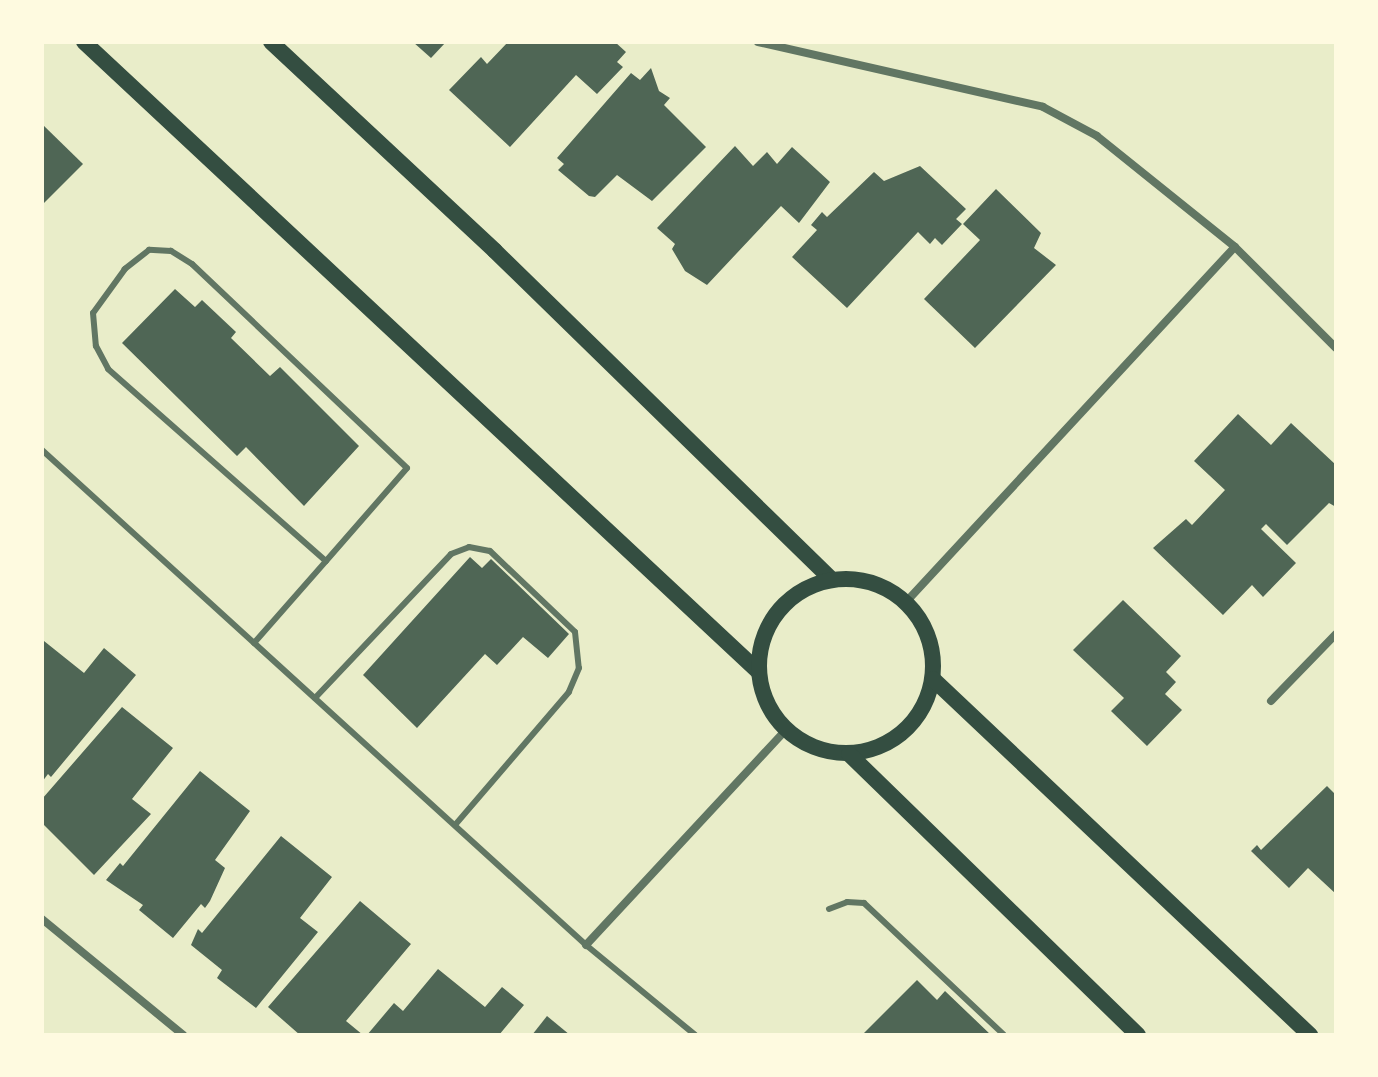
<!DOCTYPE html>
<html>
<head>
<meta charset="utf-8">
<style>
  body { margin:0 }
  #map { position:relative; width:1378px; height:1077px; overflow:hidden; background:#e9edc9; font-family:"Golos Text",sans-serif }
  div>[style] { position:absolute }
  .building>* { inset:0; background:#4f6655 }
  .service>* { height:6px; margin:-3px; padding:0 3px; transform-origin:3px; border-radius:3px; background:#617663 }
  .minor>* { height:8px; margin:-4px; padding:0 4px; transform-origin:4px; border-radius:4px; background:#617663 }
  .secondary>* { height:16px; margin:-8px; padding:0 8px; transform-origin:8px; border-radius:8px; background:#344e41 }
  .secondary>.ring { margin:-8px; padding:0; box-sizing:content-box; background:none; border:16px solid #344e41; border-radius:50% }
  span { translate:-50% -50%; white-space:nowrap; text-align:center; line-height:1.15; -webkit-text-stroke:8px #fefae0; paint-order:stroke }
  .frame { position:absolute; inset:0; border:44px solid #fefae0; pointer-events:none }
</style>
</head>
<body>
<div id="map">
  <div class="building">
    <i style="clip-path:polygon(413px 42px,446px 42px,431px 58px)"></i>
    <i style="clip-path:polygon(508px 42px,615px 42px,626px 52px,617px 62px,623px 67px,597px 94px,576px 75px,510px 147px,449px 90px,481px 57px,487px 64px)"></i>
    <i style="clip-path:polygon(651px 68px,659px 91px,670px 98px,664px 105px,706px 147px,652px 201px,617px 175px,595px 197px,589px 196px,558px 170px,564px 164px,557px 158px,631px 73px,640px 80px)"></i>
    <i style="clip-path:polygon(42px 124px,83px 164px,42px 205px)"></i>
    <i style="clip-path:polygon(735px 146px,753px 166px,767px 152px,777px 164px,792px 147px,830px 182px,799px 223px,781px 206px,707px 285px,685px 271px,672px 249px,675px 244px,657px 228px)"></i>
    <i style="clip-path:polygon(920px 166px,966px 209px,956px 219px,962px 224px,942px 245px,935px 238px,930px 244px,918px 232px,847px 308px,792px 257px,817px 230px,811px 225px,822px 212px,827px 217px,874px 172px,884px 181px)"></i>
    <i style="clip-path:polygon(996px 189px,1041px 233px,1034px 248px,1056px 265px,975px 348px,924px 299px,980px 240px,963px 224px)"></i>
    <i style="clip-path:polygon(175px 289px,195px 307px,202px 300px,236px 332px,231px 338px,270px 376px,280px 367px,359px 446px,304px 506px,246px 447px,237px 456px,122px 343px)"></i>
    <i style="clip-path:polygon(1238px 414px,1271px 445px,1291px 423px,1336px 465px,1336px 507px,1329px 503px,1287px 545px,1266px 524px,1261px 529px,1296px 563px,1263px 597px,1252px 585px,1223px 615px,1153px 548px,1186px 519px,1192px 525px,1225px 490px,1194px 461px)"></i>
    <i style="clip-path:polygon(470px 557px,482px 568px,491px 559px,569px 634px,548px 658px,523px 637px,497px 665px,485px 654px,417px 728px,363px 675px)"></i>
    <i style="clip-path:polygon(1123px 600px,1181px 656px,1166px 672px,1176px 682px,1165px 694px,1182px 710px,1147px 746px,1111px 711px,1124px 698px,1073px 650px)"></i>
    <i style="clip-path:polygon(44px 641px,84px 673px,104px 648px,136px 675px,51px 777px,48px 774px,42px 782px)"></i>
    <i style="clip-path:polygon(122px 707px,173px 748px,132px 799px,151px 814px,94px 875px,42px 823px,42px 799px)"></i>
    <i style="clip-path:polygon(200px 771px,250px 811px,215px 860px,225px 868px,210px 901px,205px 908px,201px 904px,173px 938px,139px 910px,143px 905px,106px 880px,120px 863px,123px 866px)"></i>
    <i style="clip-path:polygon(1327px 786px,1336px 795px,1336px 894px,1308px 868px,1289px 888px,1251px 851px,1257px 845px,1261px 850px)"></i>
    <i style="clip-path:polygon(281px 836px,332px 877px,300px 918px,318px 932px,256px 1008px,217px 978px,222px 970px,191px 945px,198px 929px,202px 933px)"></i>
    <i style="clip-path:polygon(360px 901px,411px 944px,346px 1021px,363px 1035px,300px 1035px,268px 1007px)"></i>
    <i style="clip-path:polygon(438px 969px,485px 1007px,502px 987px,524px 1005px,499px 1035px,367px 1035px,394px 1003px,403px 1011px)"></i>
    <i style="clip-path:polygon(917px 980px,937px 1000px,945px 991px,991px 1035px,862px 1035px)"></i>
    <i style="clip-path:polygon(547px 1016px,570px 1035px,532px 1035px)"></i>
  </div>
  <div class="service">
    <i style="left:42px;top:450px;width:736px;rotate:42.3deg"></i>
    <i style="left:586px;top:945px;width:141px;rotate:39.5deg"></i>
    <i style="left:254px;top:643px;width:109px;rotate:-48.7deg"></i>
    <i style="left:326px;top:561px;width:123px;rotate:-48.9deg"></i>
    <i style="left:407px;top:468px;width:296px;rotate:-136.5deg"></i>
    <i style="left:192px;top:264px;width:25px;rotate:-148deg"></i>
    <i style="left:171px;top:251px;width:22px;rotate:-177deg"></i>
    <i style="left:149px;top:250px;width:31px;rotate:142deg"></i>
    <i style="left:125px;top:269px;width:54px;rotate:126deg"></i>
    <i style="left:93px;top:313px;width:33px;rotate:85deg"></i>
    <i style="left:96px;top:346px;width:26px;rotate:62deg"></i>
    <i style="left:108px;top:369px;width:290px;rotate:41.4deg"></i>
    <i style="left:315px;top:698px;width:198px;rotate:-46.6deg"></i>
    <i style="left:451px;top:554px;width:19px;rotate:-21deg"></i>
    <i style="left:469px;top:547px;width:21px;rotate:11deg"></i>
    <i style="left:490px;top:551px;width:117px;rotate:43.6deg"></i>
    <i style="left:575px;top:632px;width:36px;rotate:84deg"></i>
    <i style="left:579px;top:668px;width:26px;rotate:113deg"></i>
    <i style="left:569px;top:692px;width:175px;rotate:130.6deg"></i>
    <i style="left:829px;top:909px;width:19px;rotate:-21deg"></i>
    <i style="left:847px;top:902px;width:17px;rotate:3deg"></i>
    <i style="left:864px;top:903px;width:192px;rotate:43.3deg"></i>
  </div>
  <div class="minor">
    <i style="left:758px;top:42px;width:292px;rotate:12.8deg"></i>
    <i style="left:1043px;top:107px;width:61px;rotate:28.2deg"></i>
    <i style="left:1097px;top:136px;width:177px;rotate:38.8deg"></i>
    <i style="left:1235px;top:247px;width:143px;rotate:45deg"></i>
    <i style="left:906px;top:602px;width:484px;rotate:-47.2deg"></i>
    <i style="left:1271px;top:701px;width:93px;rotate:-45.9deg"></i>
    <i style="left:42px;top:919px;width:183px;rotate:39.4deg"></i>
    <i style="left:586px;top:945px;width:294px;rotate:-47.1deg"></i>
  </div>
  <div class="secondary">
    <i style="left:84px;top:42px;width:923px;rotate:43.03deg"></i>
    <i style="left:271px;top:42px;width:306px;rotate:43deg"></i>
    <i style="left:495px;top:251px;width:470px;rotate:44.3deg"></i>
    <i class="ring" style="left:759px;top:579px;width:158px;height:158px"></i>
    <i style="left:933px;top:679px;width:519px;rotate:43.36deg"></i>
    <i style="left:849px;top:754px;width:403px;rotate:44.2deg"></i>
  </div>
  <div class="frame"></div>
</div>
</body>
</html>
